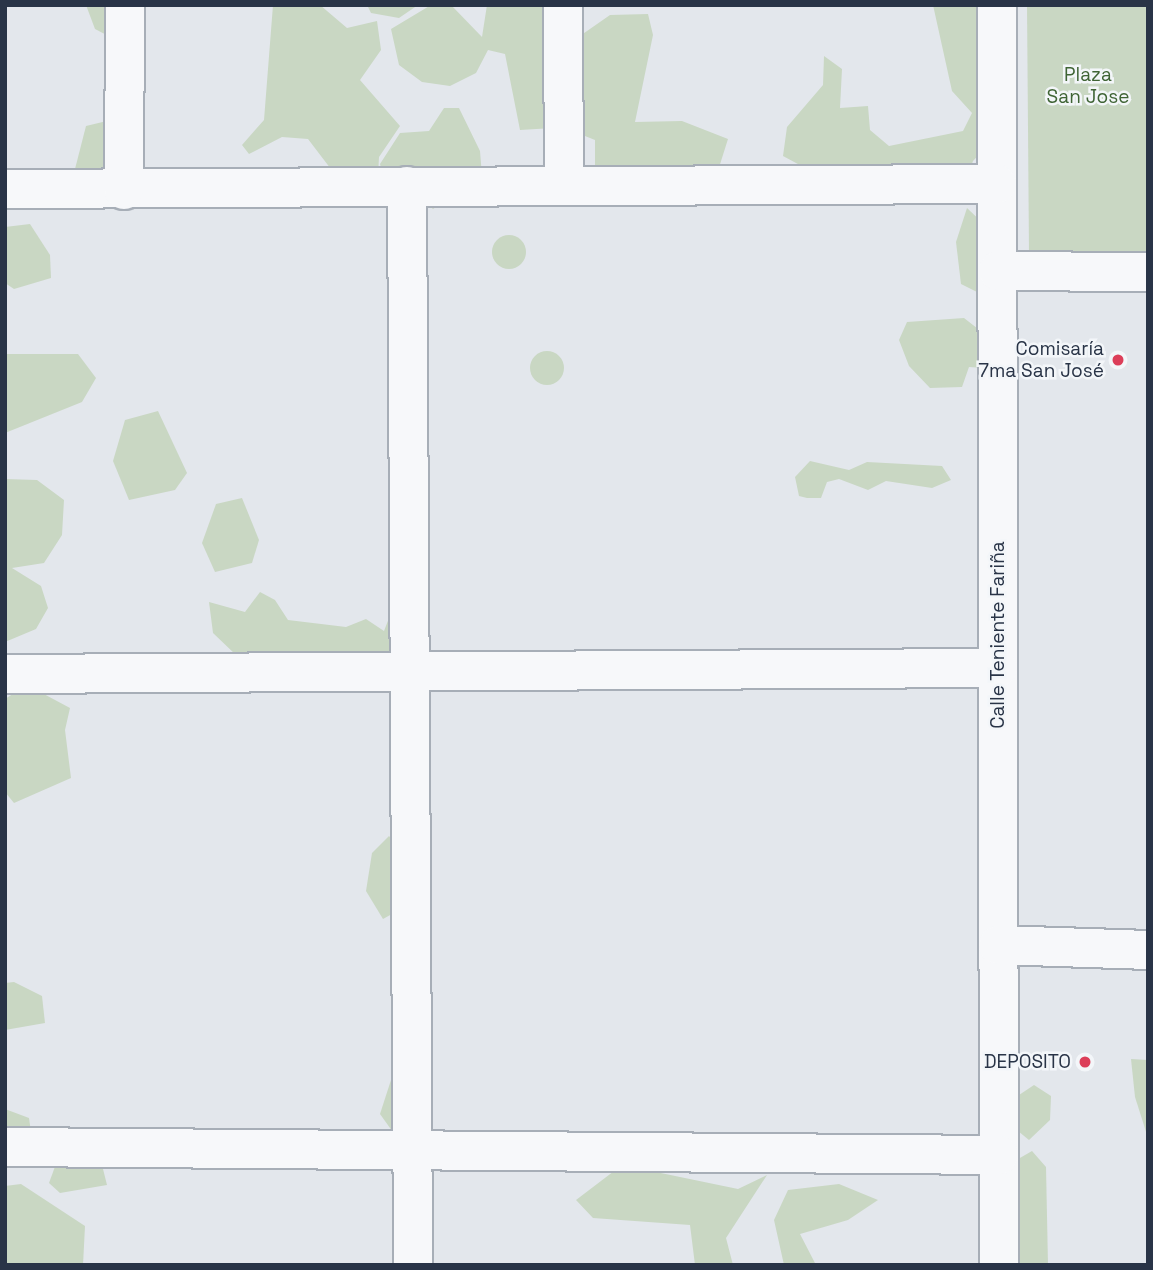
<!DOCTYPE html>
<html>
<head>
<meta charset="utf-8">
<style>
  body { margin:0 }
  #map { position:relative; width:1153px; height:1270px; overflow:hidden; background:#e3e7ec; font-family:"Space Grotesk",sans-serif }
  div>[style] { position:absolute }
  .green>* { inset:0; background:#c9d7c3 }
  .round { border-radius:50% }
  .roads { filter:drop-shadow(2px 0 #a7aeb7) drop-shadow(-2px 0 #a7aeb7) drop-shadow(0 2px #a7aeb7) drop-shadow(0 -2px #a7aeb7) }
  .minor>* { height:38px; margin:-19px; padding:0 19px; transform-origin:19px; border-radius:19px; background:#f7f8fa }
  .dots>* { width:19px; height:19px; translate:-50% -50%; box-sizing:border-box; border:4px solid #f3f6f9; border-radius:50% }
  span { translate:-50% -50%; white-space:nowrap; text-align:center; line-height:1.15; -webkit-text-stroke:5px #f3f6f9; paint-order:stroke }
  .park-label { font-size:19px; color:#3f6435 }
  .poi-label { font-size:19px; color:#293447 }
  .right { translate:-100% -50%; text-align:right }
  .street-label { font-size:19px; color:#293447 }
  .frame { position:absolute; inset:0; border:7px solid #293447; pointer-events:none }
</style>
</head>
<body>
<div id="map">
  <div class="green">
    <i style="clip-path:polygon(86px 5px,127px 5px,120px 42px,95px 29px)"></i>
    <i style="clip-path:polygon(273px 5px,320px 5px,347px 28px,377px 21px,381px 50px,360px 80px,400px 126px,379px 157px,378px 176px,337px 177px,308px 139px,282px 137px,249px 154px,242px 145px,264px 120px)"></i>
    <i style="clip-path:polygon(367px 5px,418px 5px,399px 18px,371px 13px)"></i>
    <i style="clip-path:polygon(431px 5px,451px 5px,482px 37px,487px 5px,559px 5px,553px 128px,520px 130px,505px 54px,488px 50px,476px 73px,450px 86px,422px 82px,399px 65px,391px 29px)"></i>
    <i style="clip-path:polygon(933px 5px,983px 5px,990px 143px,973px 161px,964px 185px,809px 170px,783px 156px,787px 127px,823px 85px,824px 56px,842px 69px,840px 108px,868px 106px,870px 130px,889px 146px,963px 131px,972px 113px,952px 91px)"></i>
    <i style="clip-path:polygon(1027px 5px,1148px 5px,1148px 262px,1029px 253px)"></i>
    <i style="clip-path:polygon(648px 14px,653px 35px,635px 122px,682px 121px,728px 139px,716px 177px,595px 180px,595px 140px,575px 132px,577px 38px,610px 15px)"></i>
    <i style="clip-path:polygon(444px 108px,459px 108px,480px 151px,482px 176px,433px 209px,413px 190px,385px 182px,380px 164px,400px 133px,429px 131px)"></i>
    <i style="clip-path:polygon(115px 119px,133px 144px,92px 190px,75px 169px,86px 126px)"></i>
    <i style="clip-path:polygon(967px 208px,990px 230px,985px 296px,961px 284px,956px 242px)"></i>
    <i style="clip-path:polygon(30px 224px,50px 255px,51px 278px,14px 289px,5px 283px,5px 227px)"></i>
    <i class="round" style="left:492px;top:235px;width:34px;height:34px"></i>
    <i style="clip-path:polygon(964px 318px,982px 332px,984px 368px,969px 367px,962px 387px,930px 388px,909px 366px,899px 340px,907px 322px)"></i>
    <i class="round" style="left:530px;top:351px;width:34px;height:34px"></i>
    <i style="clip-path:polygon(5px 354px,78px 354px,96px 378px,82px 402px,5px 433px)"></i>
    <i style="clip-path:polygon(158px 411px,187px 473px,175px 490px,129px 500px,113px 461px,125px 420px)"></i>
    <i style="clip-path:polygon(810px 461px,849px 470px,867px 462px,942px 466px,951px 480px,932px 488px,886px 481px,868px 490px,839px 479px,827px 482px,821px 498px,807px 498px,799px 496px,795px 477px)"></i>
    <i style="clip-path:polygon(5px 479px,37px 480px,64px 500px,62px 535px,44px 563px,12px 568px,41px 586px,48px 608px,36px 629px,5px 642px)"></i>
    <i style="clip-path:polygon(242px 498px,259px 540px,252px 563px,215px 572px,202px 543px,216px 504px)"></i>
    <i style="clip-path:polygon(260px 592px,275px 600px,288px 620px,346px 627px,366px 619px,384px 631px,391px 613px,416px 657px,236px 655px,213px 633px,209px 602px,245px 612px)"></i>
    <i style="clip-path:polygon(27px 685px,70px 708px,65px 730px,71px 778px,14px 803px,5px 792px,5px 699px)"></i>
    <i style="clip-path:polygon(389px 836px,417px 866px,424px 896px,383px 919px,366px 891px,372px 853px)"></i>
    <i style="clip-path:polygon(14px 982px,42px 996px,45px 1023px,5px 1030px,5px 983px)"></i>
    <i style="clip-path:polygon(1131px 1059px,1148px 1060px,1148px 1138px,1135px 1097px)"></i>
    <i style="clip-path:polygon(391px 1080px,418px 1088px,395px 1135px,380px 1114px)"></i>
    <i style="clip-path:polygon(1034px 1085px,1051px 1096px,1050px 1120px,1029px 1140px,1018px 1131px,1016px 1097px)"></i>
    <i style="clip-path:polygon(5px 1109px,29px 1118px,33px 1146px,5px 1151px)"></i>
    <i style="clip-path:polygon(1032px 1151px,1046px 1167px,1048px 1265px,1011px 1265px,1013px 1162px)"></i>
    <i style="clip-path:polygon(60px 1153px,99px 1153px,107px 1185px,60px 1193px,49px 1183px)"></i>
    <i style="clip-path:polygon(622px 1165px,738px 1189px,767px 1175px,726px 1238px,733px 1265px,695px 1265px,690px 1225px,593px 1218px,576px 1200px)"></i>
    <i style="clip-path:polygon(21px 1184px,85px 1226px,83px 1265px,5px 1265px,5px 1186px)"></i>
    <i style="clip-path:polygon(839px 1184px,878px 1200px,848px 1220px,800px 1234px,816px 1265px,784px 1265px,774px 1220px,788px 1190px)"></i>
  </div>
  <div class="roads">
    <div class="minor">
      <i style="left:563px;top:5px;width:181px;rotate:89.7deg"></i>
      <i style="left:997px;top:5px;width:1260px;rotate:89.91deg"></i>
      <i style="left:407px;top:186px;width:1079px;rotate:89.68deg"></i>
      <i style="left:5px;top:189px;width:992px;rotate:-0.29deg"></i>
      <i style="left:124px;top:190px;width:185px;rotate:-89.7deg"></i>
      <i style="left:998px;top:271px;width:150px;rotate:0.4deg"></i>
      <i style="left:5px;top:674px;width:993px;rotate:-0.35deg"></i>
      <i style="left:998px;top:945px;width:150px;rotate:1.9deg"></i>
      <i style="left:5px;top:1147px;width:994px;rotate:0.46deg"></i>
    </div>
  </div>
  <div class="dots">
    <i style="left:1118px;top:360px;background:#dc3e59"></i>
    <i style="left:1085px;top:1062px;background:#dc3e59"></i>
  </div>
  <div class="park-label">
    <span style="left:1088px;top:86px">Plaza<br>San Jose</span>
  </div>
  <div class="poi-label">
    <span class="right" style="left:1104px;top:360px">Comisaría<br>7ma San José</span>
    <span class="right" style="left:1071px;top:1062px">DEPOSITO</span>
  </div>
  <div class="street-label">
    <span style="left:998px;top:635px;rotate:-90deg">Calle Teniente Fariña</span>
  </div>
  <div class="frame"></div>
</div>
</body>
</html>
